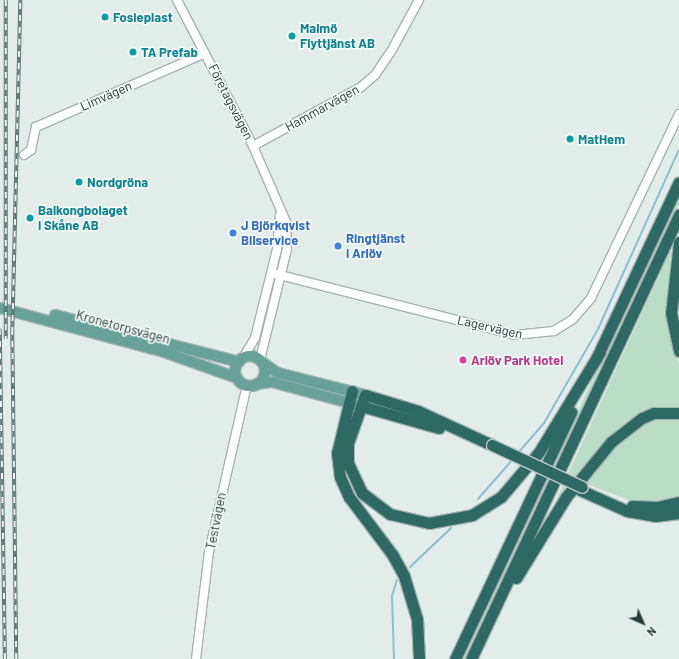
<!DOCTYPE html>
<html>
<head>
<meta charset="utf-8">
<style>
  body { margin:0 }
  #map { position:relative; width:679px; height:659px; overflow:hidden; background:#e2ece9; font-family:Barlow,sans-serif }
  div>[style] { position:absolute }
  .green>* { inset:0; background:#bbddc8 }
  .stream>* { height:2px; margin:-1px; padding:0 1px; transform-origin:1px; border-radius:1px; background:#8bbfd0 }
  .roads { filter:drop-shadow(1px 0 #a5b4b0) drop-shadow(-1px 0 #a5b4b0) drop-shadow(0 1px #a5b4b0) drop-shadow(0 -1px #a5b4b0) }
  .minor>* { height:8px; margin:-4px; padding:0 4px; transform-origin:4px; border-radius:4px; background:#fff }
  .major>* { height:10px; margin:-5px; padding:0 5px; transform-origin:5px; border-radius:5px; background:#67a198 }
  .major>.ring { margin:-5px; padding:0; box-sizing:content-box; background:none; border:10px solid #67a198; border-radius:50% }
  .highway>* { height:11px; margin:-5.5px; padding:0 5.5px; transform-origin:5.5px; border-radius:5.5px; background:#2f6963 }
  .rail>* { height:3.5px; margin-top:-1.75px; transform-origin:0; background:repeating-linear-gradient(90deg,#f3f9f6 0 6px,#5d7874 0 12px); box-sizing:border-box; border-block:1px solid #5d7874 }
  .bridges { filter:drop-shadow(1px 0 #c1c9c7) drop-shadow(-1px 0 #c1c9c7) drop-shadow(0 1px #c1c9c7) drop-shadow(0 -1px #c1c9c7) }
  .highway-bridge>* { height:11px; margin:-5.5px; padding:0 5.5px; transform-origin:5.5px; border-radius:5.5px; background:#2f6963 }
  .dots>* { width:11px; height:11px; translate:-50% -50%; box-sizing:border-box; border:2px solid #f3f9f6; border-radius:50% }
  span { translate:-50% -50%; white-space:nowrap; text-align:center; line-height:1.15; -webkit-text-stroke:3.5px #f3f9f6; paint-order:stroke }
  .culture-label { font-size:13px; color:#0d838f; font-weight:700 }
  .left { translate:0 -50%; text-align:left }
  .street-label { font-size:13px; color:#223d38 }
  .shop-label { font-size:13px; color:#366cbe; font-weight:700 }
  .hotel-label { font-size:13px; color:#b23c85; font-weight:700 }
  .north { position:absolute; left:623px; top:603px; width:40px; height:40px; -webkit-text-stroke:3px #f3f9f6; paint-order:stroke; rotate:135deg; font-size:11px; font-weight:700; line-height:16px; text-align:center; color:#223d38 }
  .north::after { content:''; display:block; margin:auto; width:14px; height:18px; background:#223d38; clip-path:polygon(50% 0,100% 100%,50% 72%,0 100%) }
</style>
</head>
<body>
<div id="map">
  <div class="green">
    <i style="clip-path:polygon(679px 193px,679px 204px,469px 659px,463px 659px)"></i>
    <i style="clip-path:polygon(671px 250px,667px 309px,670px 337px,679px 364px,679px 408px,658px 408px,626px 423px,602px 445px,555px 502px)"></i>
    <i style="clip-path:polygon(656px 417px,679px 418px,679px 498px,640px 504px,581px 482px,631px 429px)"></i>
  </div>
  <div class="stream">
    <i style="left:518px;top:453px;width:40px;rotate:-49deg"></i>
    <i style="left:544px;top:423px;width:108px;rotate:-60.1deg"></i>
    <i style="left:598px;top:329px;width:196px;rotate:-65.7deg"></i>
    <i style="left:478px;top:499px;width:53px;rotate:-48.8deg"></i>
    <i style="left:410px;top:567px;width:57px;rotate:-43.6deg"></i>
    <i style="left:394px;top:659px;width:63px;rotate:-91.8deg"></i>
    <i style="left:392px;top:596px;width:17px;rotate:-73deg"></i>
  </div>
  <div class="roads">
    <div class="minor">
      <i style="left:177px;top:0;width:165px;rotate:62.5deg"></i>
      <i style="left:253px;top:146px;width:83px;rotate:66.5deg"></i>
      <i style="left:286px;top:222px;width:27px;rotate:88deg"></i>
      <i style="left:287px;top:249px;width:114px;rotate:103.7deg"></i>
      <i style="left:253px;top:146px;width:123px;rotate:-28.6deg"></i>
      <i style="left:361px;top:87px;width:18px;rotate:-41deg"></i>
      <i style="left:375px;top:75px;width:32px;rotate:-56deg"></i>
      <i style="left:393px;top:48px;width:55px;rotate:-61.6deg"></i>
      <i style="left:24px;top:155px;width:9px;rotate:-36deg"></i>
      <i style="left:31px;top:150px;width:24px;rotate:-78deg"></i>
      <i style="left:36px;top:127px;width:184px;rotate:-23.6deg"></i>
      <i style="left:272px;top:273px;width:251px;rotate:14.3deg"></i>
      <i style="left:515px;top:335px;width:39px;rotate:-6deg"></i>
      <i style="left:554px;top:331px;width:22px;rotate:-32deg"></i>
      <i style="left:573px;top:319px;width:28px;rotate:-49deg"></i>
      <i style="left:591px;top:298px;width:204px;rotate:-64.4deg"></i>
      <i style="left:243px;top:358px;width:23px;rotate:-59deg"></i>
      <i style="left:255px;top:338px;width:92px;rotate:-76.1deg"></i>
      <i style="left:277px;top:249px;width:34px;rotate:-85deg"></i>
      <i style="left:196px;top:659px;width:108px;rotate:-83.1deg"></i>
      <i style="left:209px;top:552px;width:171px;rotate:-77.2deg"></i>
    </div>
    <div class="major">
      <i style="left:0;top:308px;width:170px;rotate:15deg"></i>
      <i style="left:164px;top:352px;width:77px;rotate:19.6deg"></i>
      <i style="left:55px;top:315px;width:190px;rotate:14.3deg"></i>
      <i class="ring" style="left:235px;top:356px;width:20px;height:20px"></i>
      <i style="left:263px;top:363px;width:18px;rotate:34deg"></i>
      <i style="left:278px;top:373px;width:90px;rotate:14.2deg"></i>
      <i style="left:257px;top:384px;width:15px;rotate:-8deg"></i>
      <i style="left:272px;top:382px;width:92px;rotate:15.1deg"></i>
    </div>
    <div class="highway">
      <i style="left:679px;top:242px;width:71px;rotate:96.4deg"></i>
      <i style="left:671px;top:313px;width:39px;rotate:78deg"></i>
      <i style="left:596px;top:359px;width:195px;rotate:-64.9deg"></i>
      <i style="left:352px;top:391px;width:64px;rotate:103.6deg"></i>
      <i style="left:337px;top:453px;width:24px;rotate:83deg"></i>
      <i style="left:340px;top:477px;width:22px;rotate:66deg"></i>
      <i style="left:349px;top:497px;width:71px;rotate:53deg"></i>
      <i style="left:392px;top:554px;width:25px;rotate:61deg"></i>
      <i style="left:404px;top:576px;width:45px;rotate:73.2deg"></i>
      <i style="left:417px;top:619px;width:40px;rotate:87.1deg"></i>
      <i style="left:361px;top:406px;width:81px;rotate:15.8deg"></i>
      <i style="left:492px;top:445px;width:81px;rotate:-155.3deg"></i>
      <i style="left:418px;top:411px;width:55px;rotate:-163.2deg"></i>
      <i style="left:365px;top:395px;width:51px;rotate:109.5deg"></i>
      <i style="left:348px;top:443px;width:20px;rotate:90deg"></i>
      <i style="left:348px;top:463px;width:33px;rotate:65deg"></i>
      <i style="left:362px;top:493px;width:35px;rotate:37deg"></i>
      <i style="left:390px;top:514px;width:40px;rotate:13deg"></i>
      <i style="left:429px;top:523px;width:44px;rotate:-10.5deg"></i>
      <i style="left:472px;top:515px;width:34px;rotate:-32deg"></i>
      <i style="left:501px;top:497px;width:59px;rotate:-49.8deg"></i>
      <i style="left:539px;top:452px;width:117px;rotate:-58.6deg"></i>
      <i style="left:580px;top:490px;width:51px;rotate:24.1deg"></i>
      <i style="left:627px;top:511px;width:28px;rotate:10deg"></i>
      <i style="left:655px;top:516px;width:24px;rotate:-7deg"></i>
      <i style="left:632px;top:506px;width:25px;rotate:2deg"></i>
      <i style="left:657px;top:507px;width:23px;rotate:-13deg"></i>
      <i style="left:516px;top:578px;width:95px;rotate:-58.3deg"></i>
      <i style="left:566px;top:497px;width:71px;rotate:-50.7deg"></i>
      <i style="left:611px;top:442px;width:39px;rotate:-38deg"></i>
      <i style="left:642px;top:418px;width:13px;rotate:-23deg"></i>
      <i style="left:654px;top:413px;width:25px"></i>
      <i style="left:455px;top:659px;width:273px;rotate:-64.8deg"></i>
      <i style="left:471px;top:659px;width:491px;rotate:-64.9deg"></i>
    </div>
  </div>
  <div class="rail">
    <i style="left:6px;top:0;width:339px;rotate:90deg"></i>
    <i style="left:0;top:329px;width:330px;rotate:89.1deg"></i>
    <i style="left:16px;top:659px;width:326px;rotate:-90.7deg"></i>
    <i style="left:12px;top:333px;width:333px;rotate:-88.6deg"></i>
  </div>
  <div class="bridges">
    <div class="highway-bridge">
      <i style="left:492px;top:445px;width:99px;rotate:25deg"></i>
    </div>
  </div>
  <div class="dots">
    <i style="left:105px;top:17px;background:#0f9aa8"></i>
    <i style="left:292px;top:36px;background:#0f9aa8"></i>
    <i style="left:133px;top:52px;background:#0f9aa8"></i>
    <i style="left:570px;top:139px;background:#0f9aa8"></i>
    <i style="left:79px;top:182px;background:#0f9aa8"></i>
    <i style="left:30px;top:218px;background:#0f9aa8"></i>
    <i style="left:233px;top:233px;background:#3f7fe0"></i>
    <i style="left:338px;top:246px;background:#3f7fe0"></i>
    <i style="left:463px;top:360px;background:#d1479c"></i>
  </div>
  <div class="culture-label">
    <span class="left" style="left:113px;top:17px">Fosieplast</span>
    <span class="left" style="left:300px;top:36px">Malmö<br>Flyttjänst AB</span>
    <span class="left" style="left:141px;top:52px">TA Prefab</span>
    <span class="left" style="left:578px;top:139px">MatHem</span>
    <span class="left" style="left:87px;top:182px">Nordgröna</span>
    <span class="left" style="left:38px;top:218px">Balkongbolaget<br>i Skåne AB</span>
  </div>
  <div class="street-label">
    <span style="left:106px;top:96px;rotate:-24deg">Limvägen</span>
    <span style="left:231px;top:102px;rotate:63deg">Företagsvägen</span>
    <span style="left:322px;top:108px;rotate:-29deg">Hammarvägen</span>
    <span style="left:123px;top:327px;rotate:15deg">Kronetorpsvägen</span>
    <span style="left:490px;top:327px;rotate:13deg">Lagervägen</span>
    <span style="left:216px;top:521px;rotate:-79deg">Testvägen</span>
  </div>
  <div class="shop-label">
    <span class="left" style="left:241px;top:233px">J Björkqvist<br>Bilservice</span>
    <span class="left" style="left:346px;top:246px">Ringtjänst<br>i Arlöv</span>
  </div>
  <div class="hotel-label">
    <span class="left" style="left:471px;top:360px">Arlöv Park Hotel</span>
  </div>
  <div class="north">N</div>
</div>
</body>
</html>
